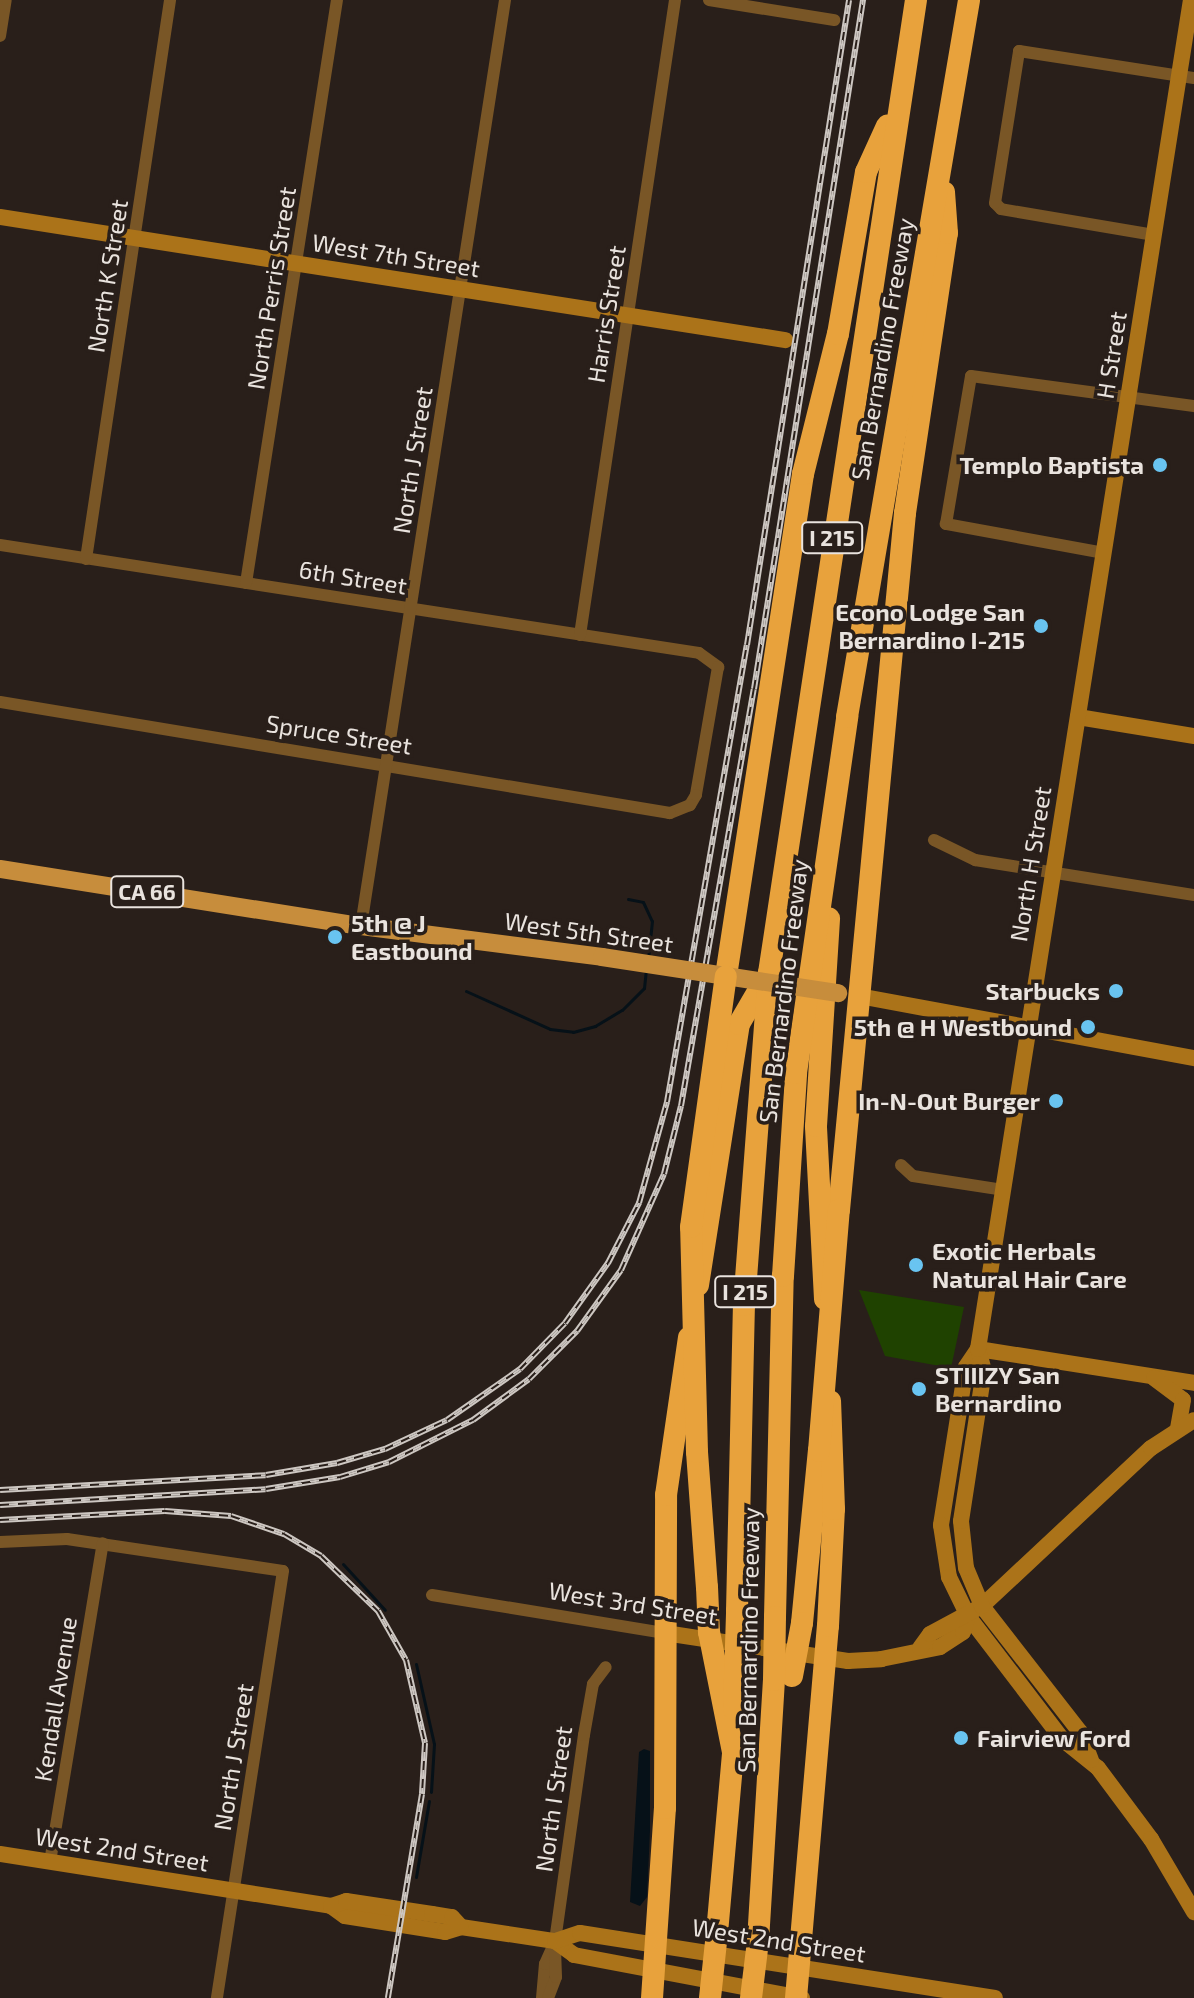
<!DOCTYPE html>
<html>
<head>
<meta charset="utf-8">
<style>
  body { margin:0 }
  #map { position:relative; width:1194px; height:1998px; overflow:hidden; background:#291f1a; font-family:"Exo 2",sans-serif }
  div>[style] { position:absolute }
  .green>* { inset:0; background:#1f4200 }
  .water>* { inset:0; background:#061118 }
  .stream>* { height:3px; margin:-1.5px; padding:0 1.5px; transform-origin:1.5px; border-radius:1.5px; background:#061118 }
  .street>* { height:12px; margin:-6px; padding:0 6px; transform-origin:6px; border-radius:6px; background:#795626 }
  .secondary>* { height:16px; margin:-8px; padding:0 8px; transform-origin:8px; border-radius:8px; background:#ab7319 }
  .primary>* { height:18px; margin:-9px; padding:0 9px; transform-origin:9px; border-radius:9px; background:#c78d3c }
  .highway>* { height:22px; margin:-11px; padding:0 11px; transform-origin:11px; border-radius:11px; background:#e8a23c }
  .rail>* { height:6px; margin-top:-3px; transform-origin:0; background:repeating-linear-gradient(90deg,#291f1a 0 9px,#cdc7c2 0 18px); box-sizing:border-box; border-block:2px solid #cdc7c2 }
  .primary-bridge>* { height:18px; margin:-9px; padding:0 9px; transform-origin:9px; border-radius:9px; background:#c78d3c }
  .highway-bridge>* { height:22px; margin:-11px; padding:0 11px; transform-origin:11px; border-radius:11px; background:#e8a23c }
  .dots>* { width:22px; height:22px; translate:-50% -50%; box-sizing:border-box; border:4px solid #291f1a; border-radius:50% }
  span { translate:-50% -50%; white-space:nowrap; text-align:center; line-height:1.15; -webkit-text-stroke:7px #291f1a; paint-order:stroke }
  .shield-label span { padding:2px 6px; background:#291f1a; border:2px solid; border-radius:6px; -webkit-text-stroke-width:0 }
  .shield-label { font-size:22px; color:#e9e3de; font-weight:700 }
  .street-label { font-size:24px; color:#e9e3de }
  .poi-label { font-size:24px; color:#e9e3de; font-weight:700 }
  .right { translate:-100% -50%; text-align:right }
  .left { translate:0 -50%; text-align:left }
</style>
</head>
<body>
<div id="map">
  <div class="green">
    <i style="clip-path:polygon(859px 1290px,964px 1307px,951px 1368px,885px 1356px)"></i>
  </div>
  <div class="water">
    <i style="clip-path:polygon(644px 1749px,650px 1751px,650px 1830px,647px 1897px,640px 1906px,630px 1902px,639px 1752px)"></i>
  </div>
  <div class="stream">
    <i style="left:628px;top:899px;width:15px;rotate:11deg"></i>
    <i style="left:643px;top:902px;width:21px;rotate:65deg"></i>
    <i style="left:652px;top:921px;width:37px;rotate:96deg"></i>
    <i style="left:466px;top:991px;width:92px;rotate:24.3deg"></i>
    <i style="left:550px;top:1029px;width:23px;rotate:7deg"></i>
    <i style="left:573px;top:1032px;width:23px;rotate:-15deg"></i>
    <i style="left:595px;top:1026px;width:31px;rotate:-31deg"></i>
    <i style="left:622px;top:1010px;width:31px;rotate:-45deg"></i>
    <i style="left:644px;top:988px;width:19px;rotate:-84deg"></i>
    <i style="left:343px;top:1564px;width:62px;rotate:47.6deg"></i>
    <i style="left:416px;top:1664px;width:82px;rotate:77.3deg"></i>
    <i style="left:434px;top:1744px;width:48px;rotate:93.6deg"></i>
    <i style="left:416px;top:1877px;width:77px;rotate:-80.3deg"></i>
  </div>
  <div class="street">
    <i style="left:709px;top:0;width:127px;rotate:9.1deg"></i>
    <i style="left:0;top:36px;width:36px;rotate:-81deg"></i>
    <i style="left:1154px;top:235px;width:155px;rotate:-170.4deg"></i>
    <i style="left:1001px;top:209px;width:8px;rotate:-135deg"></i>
    <i style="left:995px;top:203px;width:154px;rotate:-81deg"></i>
    <i style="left:1019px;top:51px;width:177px;rotate:8.8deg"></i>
    <i style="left:0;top:545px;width:707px;rotate:8.78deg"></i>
    <i style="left:699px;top:653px;width:24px;rotate:36deg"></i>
    <i style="left:718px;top:667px;width:130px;rotate:99.8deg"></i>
    <i style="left:696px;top:795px;width:12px;rotate:121deg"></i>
    <i style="left:690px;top:805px;width:22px;rotate:158deg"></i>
    <i style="left:670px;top:813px;width:679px;rotate:-170.59deg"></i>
    <i style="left:1104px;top:553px;width:161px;rotate:-169.6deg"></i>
    <i style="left:946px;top:524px;width:150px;rotate:-80.4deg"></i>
    <i style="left:971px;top:376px;width:225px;rotate:7.7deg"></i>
    <i style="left:86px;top:559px;width:565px;rotate:-81.45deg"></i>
    <i style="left:246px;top:583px;width:590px;rotate:-81.13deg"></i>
    <i style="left:580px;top:635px;width:642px;rotate:-81.49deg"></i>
    <i style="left:934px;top:840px;width:46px;rotate:26deg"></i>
    <i style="left:975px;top:860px;width:222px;rotate:9.1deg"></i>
    <i style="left:361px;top:926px;width:937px;rotate:-81.16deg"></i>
    <i style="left:901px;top:1165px;width:16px;rotate:43deg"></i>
    <i style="left:913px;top:1176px;width:91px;rotate:8.8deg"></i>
    <i style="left:0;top:1542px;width:67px;rotate:-2.6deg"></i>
    <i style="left:67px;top:1539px;width:218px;rotate:8.4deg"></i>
    <i style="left:283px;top:1571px;width:432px;rotate:98.8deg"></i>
    <i style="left:432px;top:1595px;width:236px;rotate:9.3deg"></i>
    <i style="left:50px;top:1862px;width:323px;rotate:-80.6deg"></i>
    <i style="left:542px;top:1998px;width:34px;rotate:-85deg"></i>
    <i style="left:545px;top:1964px;width:22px;rotate:-66deg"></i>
    <i style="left:548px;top:1998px;width:22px;rotate:-69deg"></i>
    <i style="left:556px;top:1977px;width:36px;rotate:-92deg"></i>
    <i style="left:555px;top:1941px;width:208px;rotate:-82deg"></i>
    <i style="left:584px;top:1735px;width:52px;rotate:-80deg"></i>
    <i style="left:593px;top:1684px;width:21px;rotate:-53deg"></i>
  </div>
  <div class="secondary">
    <i style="left:0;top:217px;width:795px;rotate:8.91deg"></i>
    <i style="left:1078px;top:717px;width:118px;rotate:9.3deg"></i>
    <i style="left:859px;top:996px;width:341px;rotate:10.5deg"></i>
    <i style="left:978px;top:1349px;width:22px;rotate:124deg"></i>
    <i style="left:966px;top:1367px;width:160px;rotate:99deg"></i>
    <i style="left:941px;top:1525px;width:53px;rotate:81.3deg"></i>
    <i style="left:949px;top:1577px;width:43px;rotate:64deg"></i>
    <i style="left:968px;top:1616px;width:155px;rotate:52.6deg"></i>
    <i style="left:1062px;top:1739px;width:46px;rotate:38.9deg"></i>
    <i style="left:1098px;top:1768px;width:89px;rotate:53.3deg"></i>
    <i style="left:1151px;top:1839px;width:85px;rotate:59.5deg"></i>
    <i style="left:978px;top:1349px;width:219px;rotate:8.9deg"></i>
    <i style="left:1154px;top:1378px;width:36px;rotate:37deg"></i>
    <i style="left:1183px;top:1400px;width:28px;rotate:100deg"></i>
    <i style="left:665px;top:1633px;width:185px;rotate:8.7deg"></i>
    <i style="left:848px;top:1661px;width:33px;rotate:-3deg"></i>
    <i style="left:881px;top:1659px;width:60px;rotate:-11.5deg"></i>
    <i style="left:940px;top:1647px;width:27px;rotate:-33deg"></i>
    <i style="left:963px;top:1632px;width:17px;rotate:-73deg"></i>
    <i style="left:920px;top:1648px;width:17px;rotate:-54deg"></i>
    <i style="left:930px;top:1634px;width:59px;rotate:-28.3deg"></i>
    <i style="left:982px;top:1606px;width:231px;rotate:-43.1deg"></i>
    <i style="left:1151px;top:1448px;width:51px;rotate:-33.1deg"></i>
    <i style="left:1091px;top:1760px;width:30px;rotate:-111deg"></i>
    <i style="left:1080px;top:1732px;width:160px;rotate:-127.9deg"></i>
    <i style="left:982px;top:1606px;width:41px;rotate:-112.8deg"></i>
    <i style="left:966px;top:1568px;width:47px;rotate:-96.1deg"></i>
    <i style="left:961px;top:1521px;width:152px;rotate:-81.3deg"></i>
    <i style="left:984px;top:1371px;width:23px;rotate:-105deg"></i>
    <i style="left:978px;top:1349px;width:1366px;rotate:-81.03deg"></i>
    <i style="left:0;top:1854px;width:335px;rotate:8.9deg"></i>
    <i style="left:331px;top:1906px;width:17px;rotate:36deg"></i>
    <i style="left:345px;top:1916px;width:101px;rotate:9.1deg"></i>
    <i style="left:445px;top:1932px;width:17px;rotate:-17deg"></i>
    <i style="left:461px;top:1927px;width:95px;rotate:8.5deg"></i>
    <i style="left:555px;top:1941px;width:24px;rotate:36deg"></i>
    <i style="left:574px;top:1955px;width:232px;rotate:10.7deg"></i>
    <i style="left:331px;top:1906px;width:16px;rotate:-18deg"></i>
    <i style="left:346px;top:1901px;width:87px;rotate:8.6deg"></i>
    <i style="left:432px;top:1914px;width:20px;rotate:9deg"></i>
    <i style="left:452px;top:1917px;width:13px;rotate:48deg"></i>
    <i style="left:555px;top:1941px;width:26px;rotate:-18deg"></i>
    <i style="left:580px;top:1933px;width:420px;rotate:8.9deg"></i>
  </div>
  <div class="primary">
    <i style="left:0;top:869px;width:365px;rotate:9deg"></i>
    <i style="left:361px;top:926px;width:243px;rotate:7.3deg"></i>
  </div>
  <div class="highway">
    <i style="left:726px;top:976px;width:508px;rotate:-81.28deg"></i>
    <i style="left:803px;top:474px;width:144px;rotate:-76deg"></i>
    <i style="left:838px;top:334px;width:164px;rotate:-80.2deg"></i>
    <i style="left:866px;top:172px;width:51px;rotate:-65.5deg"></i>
    <i style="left:839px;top:1210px;width:700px;rotate:-84.59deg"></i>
    <i style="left:905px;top:513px;width:283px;rotate:-81.5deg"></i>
    <i style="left:947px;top:233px;width:41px;rotate:-94.2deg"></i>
    <i style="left:698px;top:1285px;width:264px;rotate:-81.1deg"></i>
    <i style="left:739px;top:1024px;width:50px;rotate:-59.8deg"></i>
    <i style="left:825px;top:1299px;width:173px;rotate:-93deg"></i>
    <i style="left:816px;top:1126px;width:208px;rotate:-86.4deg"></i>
    <i style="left:697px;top:1452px;width:135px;rotate:85.8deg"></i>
    <i style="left:737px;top:1611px;width:306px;rotate:-88.7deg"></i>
    <i style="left:744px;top:1305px;width:333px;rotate:-85.7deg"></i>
    <i style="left:769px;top:973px;width:984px;rotate:-81.41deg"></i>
    <i style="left:775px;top:1617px;width:341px;rotate:-88.7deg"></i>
    <i style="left:783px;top:1276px;width:203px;rotate:-86.3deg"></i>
    <i style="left:796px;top:1073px;width:360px;rotate:-81.8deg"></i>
    <i style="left:847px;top:717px;width:727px;rotate:-80.34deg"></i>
    <i style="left:802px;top:1623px;width:173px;rotate:-84.4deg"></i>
    <i style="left:717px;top:1933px;width:182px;rotate:-84.9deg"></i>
    <i style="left:758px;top:1941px;width:261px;rotate:-86.5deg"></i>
    <i style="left:652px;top:1998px;width:190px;rotate:-86.1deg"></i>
    <i style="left:665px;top:1808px;width:313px;rotate:-89.8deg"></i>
    <i style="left:666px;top:1495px;width:159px;rotate:-81.7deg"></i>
    <i style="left:796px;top:1998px;width:373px;rotate:-85.1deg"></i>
    <i style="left:828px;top:1626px;width:117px;rotate:-87.1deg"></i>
    <i style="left:834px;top:1509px;width:108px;rotate:-92.1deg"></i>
  </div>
  <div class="rail">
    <i style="left:0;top:1490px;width:266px;rotate:-3.2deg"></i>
    <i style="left:266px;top:1475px;width:72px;rotate:-9.6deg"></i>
    <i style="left:337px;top:1463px;width:50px;rotate:-16.3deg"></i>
    <i style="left:385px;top:1449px;width:68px;rotate:-25.1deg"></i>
    <i style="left:447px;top:1420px;width:89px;rotate:-34.9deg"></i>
    <i style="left:520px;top:1369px;width:64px;rotate:-45.6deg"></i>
    <i style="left:565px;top:1323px;width:74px;rotate:-54.4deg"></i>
    <i style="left:608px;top:1263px;width:68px;rotate:-62.7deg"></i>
    <i style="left:639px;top:1203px;width:105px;rotate:-74.5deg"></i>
    <i style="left:667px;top:1102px;width:464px;rotate:-80.1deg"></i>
    <i style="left:747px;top:645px;width:653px;rotate:-81.01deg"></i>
    <i style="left:0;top:1505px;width:266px;rotate:-3.4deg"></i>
    <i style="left:266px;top:1489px;width:75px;rotate:-9.2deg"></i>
    <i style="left:340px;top:1477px;width:51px;rotate:-17deg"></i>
    <i style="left:389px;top:1462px;width:94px;rotate:-26.6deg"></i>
    <i style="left:473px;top:1420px;width:69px;rotate:-36.2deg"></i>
    <i style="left:529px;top:1379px;width:68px;rotate:-45deg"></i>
    <i style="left:577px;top:1331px;width:75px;rotate:-54.2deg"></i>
    <i style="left:621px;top:1270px;width:105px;rotate:-65.9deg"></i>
    <i style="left:664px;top:1174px;width:70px;rotate:-76deg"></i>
    <i style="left:681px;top:1106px;width:423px;rotate:-80.1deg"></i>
    <i style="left:754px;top:689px;width:698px;rotate:-81.01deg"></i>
    <i style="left:0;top:1520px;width:165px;rotate:-3.1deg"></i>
    <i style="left:165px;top:1511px;width:66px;rotate:4.3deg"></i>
    <i style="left:231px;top:1516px;width:56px;rotate:18.8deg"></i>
    <i style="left:284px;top:1534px;width:43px;rotate:30.7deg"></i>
    <i style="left:321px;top:1556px;width:79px;rotate:44deg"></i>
    <i style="left:378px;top:1611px;width:56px;rotate:60.3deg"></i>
    <i style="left:406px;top:1660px;width:85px;rotate:77.1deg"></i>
    <i style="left:425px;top:1743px;width:51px;rotate:93.4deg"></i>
    <i style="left:422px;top:1794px;width:207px;rotate:99.5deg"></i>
  </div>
  <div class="primary-bridge">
    <i style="left:602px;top:957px;width:239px;rotate:8.7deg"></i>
  </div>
  <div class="highway-bridge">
    <i style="left:819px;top:1451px;width:242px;rotate:-85.3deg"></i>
    <i style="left:697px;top:1452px;width:225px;rotate:-91.5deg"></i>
    <i style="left:691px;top:1227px;width:253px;rotate:-82.1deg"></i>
    <i style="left:707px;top:1587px;width:45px;rotate:87.5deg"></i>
    <i style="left:709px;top:1632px;width:122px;rotate:78.7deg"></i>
    <i style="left:792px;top:1676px;width:54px;rotate:-79.3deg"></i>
    <i style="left:774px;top:1680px;width:63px;rotate:-89.1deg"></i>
    <i style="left:734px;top:1709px;width:98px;rotate:-88.2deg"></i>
    <i style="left:710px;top:1998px;width:65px;rotate:-83.9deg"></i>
    <i style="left:751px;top:1998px;width:57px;rotate:-83deg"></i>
  </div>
  <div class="dots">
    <i style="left:1160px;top:465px;background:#69c4f1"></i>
    <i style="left:1041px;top:626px;background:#69c4f1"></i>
    <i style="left:335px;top:937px;background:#69c4f1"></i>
    <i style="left:1116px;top:991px;background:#69c4f1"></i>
    <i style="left:1088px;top:1027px;background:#69c4f1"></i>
    <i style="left:1056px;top:1101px;background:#69c4f1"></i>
    <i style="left:916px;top:1265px;background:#69c4f1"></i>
    <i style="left:919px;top:1389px;background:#69c4f1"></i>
    <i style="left:961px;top:1738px;background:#69c4f1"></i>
  </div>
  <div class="shield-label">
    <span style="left:832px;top:538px">I 215</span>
    <span style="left:147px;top:892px">CA 66</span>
    <span style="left:745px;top:1292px">I 215</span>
  </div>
  <div class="street-label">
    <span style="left:396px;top:255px;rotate:9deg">West 7th Street</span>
    <span style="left:107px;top:276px;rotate:-81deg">North K Street</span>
    <span style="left:271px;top:288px;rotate:-81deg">North Perris Street</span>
    <span style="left:606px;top:314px;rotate:-81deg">Harris Street</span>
    <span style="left:882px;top:349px;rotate:-80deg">San Bernardino Freeway</span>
    <span style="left:1111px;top:355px;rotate:-81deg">H Street</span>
    <span style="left:412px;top:460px;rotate:-81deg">North J Street</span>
    <span style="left:353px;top:577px;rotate:9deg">6th Street</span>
    <span style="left:339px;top:734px;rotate:9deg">Spruce Street</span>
    <span style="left:1030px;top:864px;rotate:-81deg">North H Street</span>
    <span style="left:589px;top:932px;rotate:8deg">West 5th Street</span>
    <span style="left:783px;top:991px;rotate:-83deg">San Bernardino Freeway</span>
    <span style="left:633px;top:1603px;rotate:9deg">West 3rd Street</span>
    <span style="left:748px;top:1640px;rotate:-89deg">San Bernardino Freeway</span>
    <span style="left:55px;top:1699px;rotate:-81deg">Kendall Avenue</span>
    <span style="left:233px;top:1757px;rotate:-81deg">North J Street</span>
    <span style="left:553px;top:1799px;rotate:-82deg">North I Street</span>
    <span style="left:122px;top:1849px;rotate:9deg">West 2nd Street</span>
    <span style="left:779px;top:1940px;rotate:9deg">West 2nd Street</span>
  </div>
  <div class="poi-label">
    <span class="right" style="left:1144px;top:465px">Templo Baptista</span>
    <span class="right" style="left:1025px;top:626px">Econo Lodge San<br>Bernardino I-215</span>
    <span class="left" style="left:351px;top:937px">5th @ J<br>Eastbound</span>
    <span class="right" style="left:1100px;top:991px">Starbucks</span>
    <span class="right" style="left:1072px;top:1027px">5th @ H Westbound</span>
    <span class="right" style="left:1040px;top:1101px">In-N-Out Burger</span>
    <span class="left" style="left:932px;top:1265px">Exotic Herbals<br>Natural Hair Care</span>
    <span class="left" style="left:935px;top:1389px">STIIIZY San<br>Bernardino</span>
    <span class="left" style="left:977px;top:1738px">Fairview Ford</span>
  </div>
</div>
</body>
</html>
